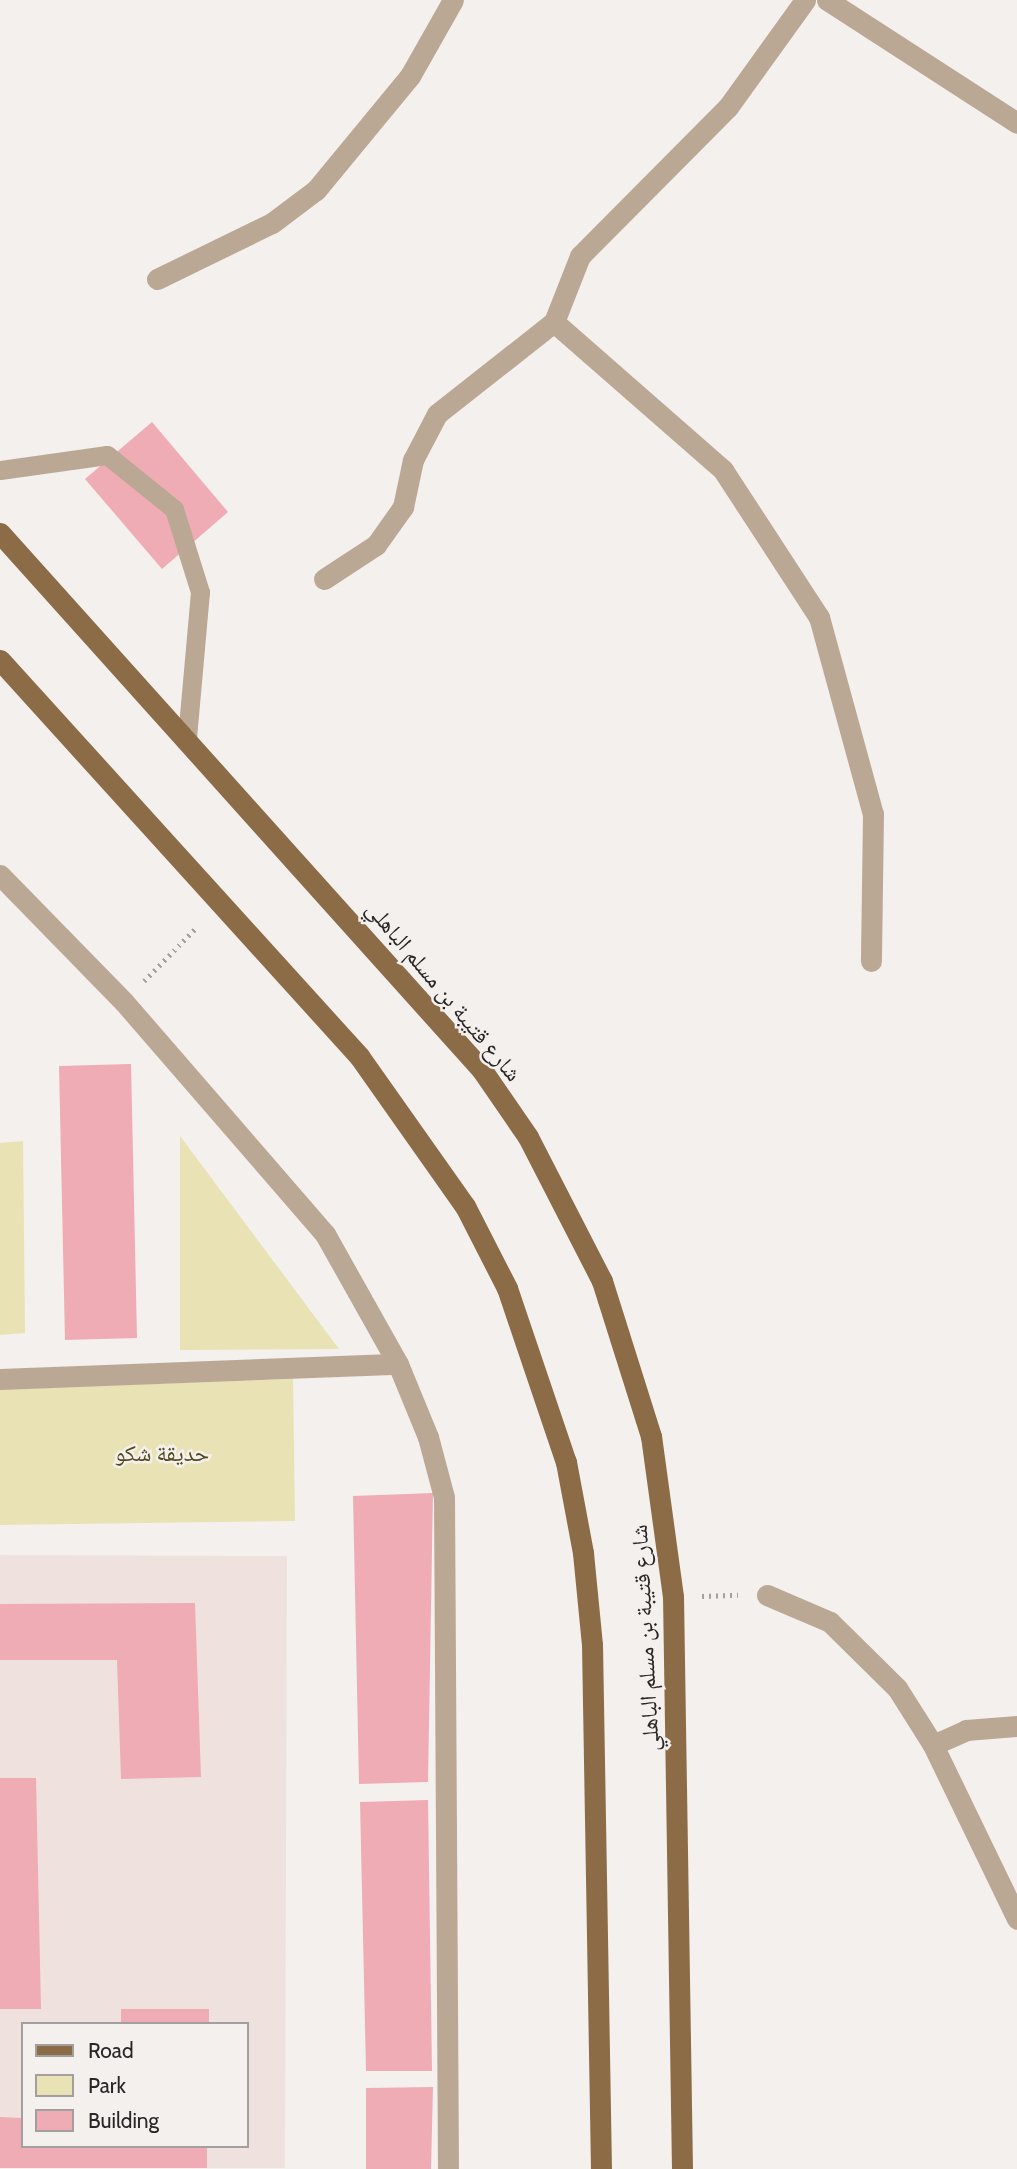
<!DOCTYPE html>
<html>
<head>
<meta charset="utf-8">
<style>
  body { margin:0 }
  #map { position:relative; width:1017px; height:2169px; overflow:hidden; background:#f4f0ee; font-family:Cabin,"Noto Naskh Arabic",sans-serif }
  div>[style] { position:absolute }
  .built>* { inset:0; background:#efe2de }
  .green>* { inset:0; background:#e9e2b4 }
  .building>* { inset:0; background:#efacb5 }
  .path>* { height:4.5px; margin-top:-2.25px; transform-origin:0; background:repeating-linear-gradient(90deg,#a3a09f 0 2px,transparent 0 7px) }
  .service>* { height:19px; margin:-9.5px; padding:0 9.5px; transform-origin:9.5px; border-radius:9.5px; background:#bba894 }
  .minor>* { height:21px; margin:-10.5px; padding:0 10.5px; transform-origin:10.5px; border-radius:10.5px; background:#bba894 }
  .primary>* { height:21px; margin:-10.5px; padding:0 10.5px; transform-origin:10.5px; border-radius:10.5px; background:#8c6c46 }
  span { translate:-50% -50%; white-space:nowrap; text-align:center; line-height:1.15; -webkit-text-stroke:5px #f4f0ee; paint-order:stroke }
  .street-label { font-size:23px; color:#282626 }
  .park-label { font-size:23px; color:#524a1d }
  .legend { position:absolute; left:21px; top:2022px; width:228px; height:126px; box-sizing:border-box; background:#f4f0ee; border:2px solid #a29f9e; margin:0; padding:9px 12px; list-style:none; font-size:21px; color:#282626 }
  .legend li { display:flex; align-items:center; gap:14px; height:35px }
  .legend b { width:35px; border:2px solid #a29f9e }
</style>
</head>
<body>
<div id="map">
  <div class="built">
    <i style="clip-path:polygon(evenodd,0 1555px,287px 1556px,285px 2168px,0 2168px,0 1555px,23px 2024px,247px 2024px,247px 2146px,23px 2146px,23px 2024px)"></i>
  </div>
  <div class="green">
    <i style="clip-path:polygon(180px 1136px,339px 1349px,180px 1350px)"></i>
    <i style="clip-path:polygon(23px 1141px,25px 1333px,0 1335px,0 1143px)"></i>
    <i style="clip-path:polygon(293px 1379px,295px 1521px,0 1525px,0 1389px)"></i>
  </div>
  <div class="building">
    <i style="clip-path:polygon(152px 422px,228px 512px,162px 569px,85px 479px)"></i>
    <i style="clip-path:polygon(131px 1064px,137px 1338px,65px 1340px,59px 1066px)"></i>
    <i style="clip-path:polygon(433px 1493px,428px 1782px,359px 1784px,353px 1496px)"></i>
    <i style="clip-path:polygon(195px 1603px,201px 1777px,121px 1779px,117px 1660px,0 1660px,0 1604px)"></i>
    <i style="clip-path:polygon(0 1778px,36px 1778px,41px 2009px,0 2009px)"></i>
    <i style="clip-path:polygon(428px 1800px,432px 2071px,366px 2071px,360px 1802px)"></i>
    <i style="clip-path:polygon(121px 2009px,209px 2009px,209px 2024px,121px 2024px)"></i>
    <i style="clip-path:polygon(433px 2087px,431px 2169px,366px 2169px,366px 2088px)"></i>
    <i style="clip-path:polygon(0 2117px,23px 2118px,23px 2146px,207px 2146px,207px 2168px,0 2168px)"></i>
  </div>
  <div class="path">
    <i style="left:144px;top:981px;width:73px;rotate:-45.6deg"></i>
    <i style="left:702px;top:1596px;width:36px;rotate:-2deg"></i>
  </div>
  <div class="service">
    <i style="left:0;top:470px;width:108px;rotate:-8deg"></i>
    <i style="left:107px;top:455px;width:86px;rotate:38.9deg"></i>
    <i style="left:174px;top:509px;width:87px;rotate:72.6deg"></i>
    <i style="left:200px;top:592px;width:148px;rotate:95.1deg"></i>
  </div>
  <div class="minor">
    <i style="left:805px;top:0;width:132px;rotate:125.7deg"></i>
    <i style="left:728px;top:107px;width:210px;rotate:134.8deg"></i>
    <i style="left:580px;top:256px;width:71px;rotate:111.5deg"></i>
    <i style="left:554px;top:322px;width:225px;rotate:41.2deg"></i>
    <i style="left:723px;top:470px;width:176px;rotate:56.9deg"></i>
    <i style="left:819px;top:617px;width:204px;rotate:74.7deg"></i>
    <i style="left:873px;top:814px;width:147px;rotate:90.8deg"></i>
    <i style="left:827px;top:0;width:226px;rotate:32.9deg"></i>
    <i style="left:157px;top:279px;width:128px;rotate:-26deg"></i>
    <i style="left:272px;top:223px;width:55px;rotate:-36.9deg"></i>
    <i style="left:316px;top:190px;width:148px;rotate:-50.5deg"></i>
    <i style="left:410px;top:76px;width:87px;rotate:-60.5deg"></i>
    <i style="left:324px;top:579px;width:62px;rotate:-33.2deg"></i>
    <i style="left:376px;top:545px;width:47px;rotate:-54.6deg"></i>
    <i style="left:403px;top:507px;width:48px;rotate:-78deg"></i>
    <i style="left:413px;top:460px;width:52px;rotate:-62.4deg"></i>
    <i style="left:437px;top:414px;width:149px;rotate:-38.2deg"></i>
    <i style="left:0;top:875px;width:177px;rotate:45.7deg"></i>
    <i style="left:124px;top:1002px;width:307px;rotate:49.1deg"></i>
    <i style="left:325px;top:1234px;width:149px;rotate:60.7deg"></i>
    <i style="left:398px;top:1364px;width:79px;rotate:67.7deg"></i>
    <i style="left:428px;top:1437px;width:62px;rotate:75.1deg"></i>
    <i style="left:444px;top:1497px;width:672px;rotate:89.66deg"></i>
    <i style="left:0;top:1379px;width:398px;rotate:-2.2deg"></i>
    <i style="left:767px;top:1595px;width:69px;rotate:23.2deg"></i>
    <i style="left:830px;top:1622px;width:94px;rotate:44.6deg"></i>
    <i style="left:897px;top:1688px;width:67px;rotate:57.7deg"></i>
    <i style="left:933px;top:1745px;width:193px;rotate:64.2deg"></i>
    <i style="left:933px;top:1745px;width:36px;rotate:-24deg"></i>
    <i style="left:966px;top:1730px;width:51px;rotate:-4.5deg"></i>
  </div>
  <div class="primary">
    <i style="left:0;top:533px;width:722px;rotate:48.09deg"></i>
    <i style="left:482px;top:1070px;width:81px;rotate:55.5deg"></i>
    <i style="left:528px;top:1137px;width:162px;rotate:62.8deg"></i>
    <i style="left:602px;top:1281px;width:163px;rotate:72.5deg"></i>
    <i style="left:651px;top:1436px;width:162px;rotate:82.2deg"></i>
    <i style="left:673px;top:1596px;width:573px;rotate:89.1deg"></i>
    <i style="left:0;top:660px;width:535px;rotate:47.81deg"></i>
    <i style="left:359px;top:1056px;width:184px;rotate:54.8deg"></i>
    <i style="left:465px;top:1206px;width:92px;rotate:62.9deg"></i>
    <i style="left:507px;top:1288px;width:184px;rotate:71.3deg"></i>
    <i style="left:566px;top:1462px;width:93px;rotate:79.4deg"></i>
    <i style="left:583px;top:1553px;width:91px;rotate:84.4deg"></i>
    <i style="left:592px;top:1644px;width:525px;rotate:89.02deg"></i>
  </div>
  <div class="street-label">
    <span style="left:444px;top:991px;rotate:50deg">شارع قتيبة بن مسلم الباهلي</span>
    <span style="left:645px;top:1638px;rotate:-93deg">شارع قتيبة بن مسلم الباهلي</span>
  </div>
  <div class="park-label">
    <span style="left:162px;top:1453px">حديقة شكو</span>
  </div>
  <ul class="legend">
  <li><b style="height:9px;background:#8c6c46"></b>Road</li>
  <li><b style="height:19px;background:#e9e2b4"></b>Park</li>
  <li><b style="height:19px;background:#efacb5"></b>Building</li>
  </ul>
</div>
</body>
</html>
